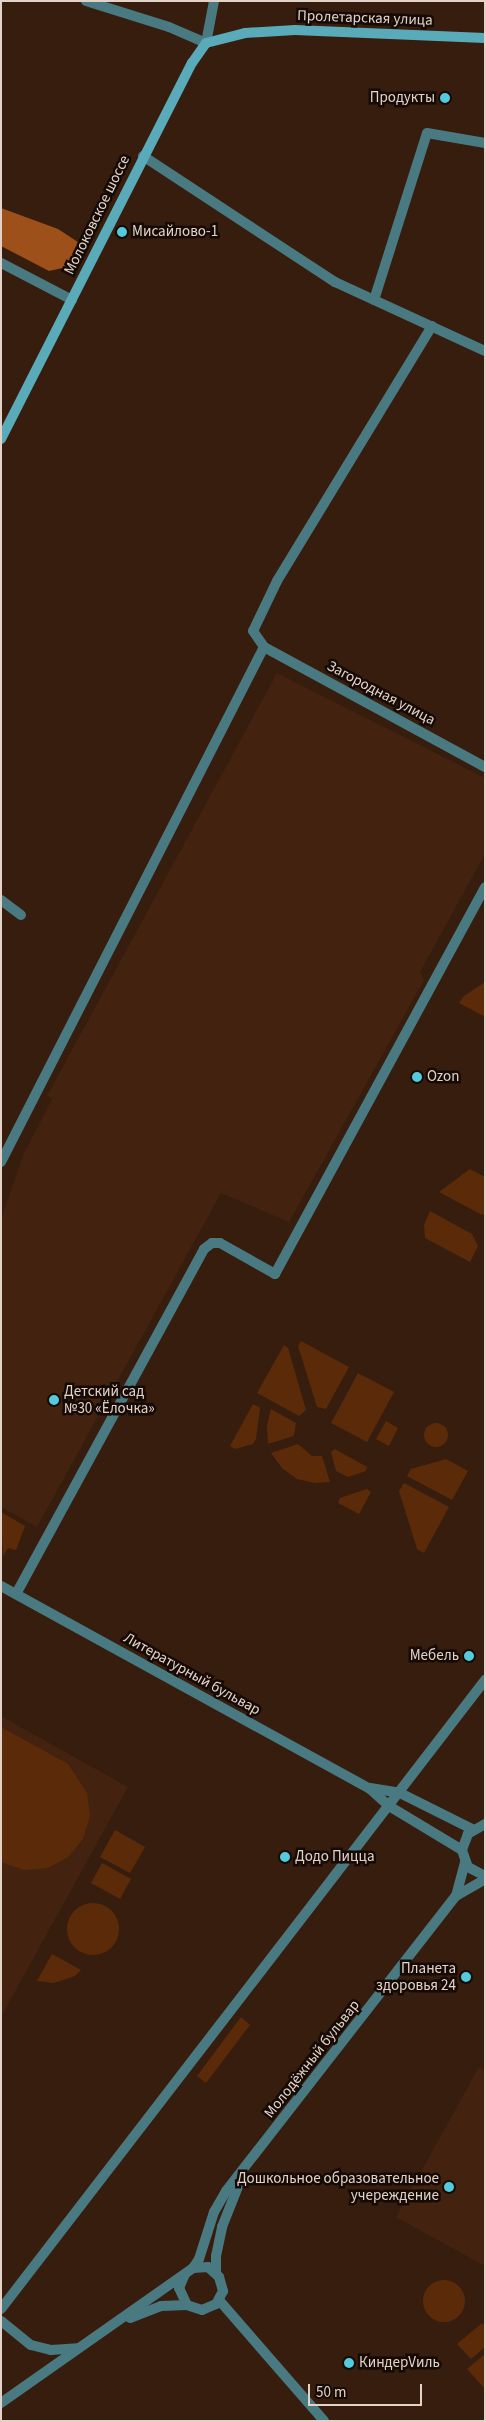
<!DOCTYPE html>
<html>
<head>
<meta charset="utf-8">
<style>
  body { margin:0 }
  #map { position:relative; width:486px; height:2422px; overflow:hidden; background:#361d0d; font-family:"Source Sans 3",sans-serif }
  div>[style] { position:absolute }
  .built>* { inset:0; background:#43230f }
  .green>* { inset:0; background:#5b2b09 }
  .round { border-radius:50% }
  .water>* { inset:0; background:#9d5019 }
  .minor>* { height:10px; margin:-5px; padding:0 5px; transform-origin:5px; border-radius:5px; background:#497a82 }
  .secondary>* { height:10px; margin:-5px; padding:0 5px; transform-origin:5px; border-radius:5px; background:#59abb9 }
  .dots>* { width:14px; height:14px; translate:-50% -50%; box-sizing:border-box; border:2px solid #150a05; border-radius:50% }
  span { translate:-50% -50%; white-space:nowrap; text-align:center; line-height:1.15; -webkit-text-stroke:5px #150a05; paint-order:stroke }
  .street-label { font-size:15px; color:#e3d2c8 }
  .poi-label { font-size:15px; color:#e3d2c8 }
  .right { translate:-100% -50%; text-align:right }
  .left { translate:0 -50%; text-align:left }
  .frame { position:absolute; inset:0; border:2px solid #e3d2c8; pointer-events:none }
  .scale { position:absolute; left:308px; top:2384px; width:114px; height:22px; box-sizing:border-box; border:2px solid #e3d2c8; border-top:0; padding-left:6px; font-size:15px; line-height:18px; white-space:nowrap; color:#e3d2c8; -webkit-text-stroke:4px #150a05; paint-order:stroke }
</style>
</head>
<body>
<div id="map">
  <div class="built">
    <i style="clip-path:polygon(277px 673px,485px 778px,485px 854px,420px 972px,424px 980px,289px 1222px,221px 1193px,37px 1527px,1px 1507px,1px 1219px,23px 1156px,52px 1099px,47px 1096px)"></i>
    <i style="clip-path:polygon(1px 1716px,128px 1787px,1px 2017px)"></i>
    <i style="clip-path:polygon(479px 2067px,485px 2070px,485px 2266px,396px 2217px)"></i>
  </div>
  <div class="green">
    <i style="clip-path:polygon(485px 982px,485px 1017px,459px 1003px,464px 996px)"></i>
    <i style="clip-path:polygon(470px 1169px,485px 1177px,485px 1214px,482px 1215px,439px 1192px)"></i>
    <i style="clip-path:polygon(430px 1211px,472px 1234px,478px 1246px,470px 1262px,425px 1238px,424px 1225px)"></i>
    <i style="clip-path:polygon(301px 1341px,349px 1367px,326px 1409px,317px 1407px,298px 1346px)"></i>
    <i style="clip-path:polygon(284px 1345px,288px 1348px,306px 1410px,299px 1416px,257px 1393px)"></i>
    <i style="clip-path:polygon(358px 1373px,394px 1392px,367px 1442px,331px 1423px)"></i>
    <i style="clip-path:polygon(253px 1404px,260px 1408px,256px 1439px,253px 1444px,235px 1449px,230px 1446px)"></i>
    <i style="clip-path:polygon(271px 1409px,296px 1423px,294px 1436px,268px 1444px,267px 1425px)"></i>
    <i style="clip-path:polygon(386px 1421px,398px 1428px,389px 1446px,376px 1439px)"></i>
    <i class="round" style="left:424px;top:1423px;width:24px;height:24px"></i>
    <i style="clip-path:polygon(298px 1444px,312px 1456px,322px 1456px,330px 1482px,315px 1483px,297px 1479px,282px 1468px,271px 1453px)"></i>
    <i style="clip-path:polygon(335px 1449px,367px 1467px,366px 1471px,348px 1477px,336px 1471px,331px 1452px)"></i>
    <i style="clip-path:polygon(446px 1459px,468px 1471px,452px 1500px,407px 1476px,411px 1469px)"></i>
    <i style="clip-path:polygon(404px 1483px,449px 1507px,424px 1553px,417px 1549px,399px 1491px)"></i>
    <i style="clip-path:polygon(367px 1489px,371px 1492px,359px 1514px,338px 1503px,340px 1498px)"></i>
    <i style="clip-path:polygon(1px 1512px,25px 1526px,16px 1550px,8px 1548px,3px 1556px)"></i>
    <i style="clip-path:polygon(1px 1727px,68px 1764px,87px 1793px,90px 1816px,83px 1839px,68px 1857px,48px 1868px,24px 1870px,1px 1862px)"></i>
    <i style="clip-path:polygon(115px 1830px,145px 1847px,130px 1873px,100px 1857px)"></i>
    <i style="clip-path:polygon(102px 1863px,131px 1879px,120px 1899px,91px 1883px)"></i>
    <i class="round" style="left:67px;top:1903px;width:52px;height:52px"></i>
    <i style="clip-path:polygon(52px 1954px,81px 1970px,75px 1976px,54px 1983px,37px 1981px)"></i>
    <i style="clip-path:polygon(241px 2017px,250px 2025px,206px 2083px,197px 2076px)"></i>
    <i class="round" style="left:423px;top:2280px;width:42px;height:42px"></i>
    <i style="clip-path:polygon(482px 2323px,485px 2326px,485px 2347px,471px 2359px,457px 2344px)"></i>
    <i style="clip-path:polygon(485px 2354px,485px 2389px,467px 2369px)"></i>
  </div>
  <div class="water">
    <i style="clip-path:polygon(1px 208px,58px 229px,81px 244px,67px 267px,49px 271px,1px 246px)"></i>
  </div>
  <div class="minor">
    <i style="left:86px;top:1px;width:87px;rotate:17.4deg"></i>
    <i style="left:169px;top:27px;width:40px;rotate:23.4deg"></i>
    <i style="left:206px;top:43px;width:43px;rotate:-79.2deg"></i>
    <i style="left:143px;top:156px;width:230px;rotate:33.3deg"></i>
    <i style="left:335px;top:282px;width:165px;rotate:24.7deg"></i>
    <i style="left:1px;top:263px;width:80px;rotate:27.5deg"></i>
    <i style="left:374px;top:300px;width:175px;rotate:-72.4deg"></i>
    <i style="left:427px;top:133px;width:59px;rotate:9.8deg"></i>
    <i style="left:432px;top:326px;width:298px;rotate:121.3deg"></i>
    <i style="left:277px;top:581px;width:55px;rotate:115.6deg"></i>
    <i style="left:253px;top:631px;width:19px;rotate:55deg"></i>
    <i style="left:264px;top:647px;width:251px;rotate:28.5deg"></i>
    <i style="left:1px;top:900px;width:25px;rotate:37deg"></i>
    <i style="left:1px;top:1162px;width:578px;rotate:-62.95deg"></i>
    <i style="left:1px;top:1586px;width:420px;rotate:28.8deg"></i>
    <i style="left:369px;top:1788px;width:27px;rotate:42deg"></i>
    <i style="left:389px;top:1806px;width:85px;rotate:31.1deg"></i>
    <i style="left:16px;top:1594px;width:393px;rotate:-61.4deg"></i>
    <i style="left:204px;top:1249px;width:10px;rotate:-37deg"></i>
    <i style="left:212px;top:1243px;width:8px"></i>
    <i style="left:220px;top:1243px;width:63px;rotate:29.4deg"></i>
    <i style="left:275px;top:1274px;width:440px;rotate:-61.5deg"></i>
    <i style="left:370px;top:1788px;width:30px;rotate:9deg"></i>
    <i style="left:400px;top:1793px;width:80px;rotate:26.6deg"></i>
    <i style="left:485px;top:1824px;width:20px;rotate:150deg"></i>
    <i style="left:468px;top:1834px;width:17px;rotate:111deg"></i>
    <i style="left:462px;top:1850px;width:18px;rotate:71deg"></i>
    <i style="left:468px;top:1867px;width:19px;rotate:28deg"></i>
    <i style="left:456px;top:1896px;width:35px;rotate:-75deg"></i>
    <i style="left:193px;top:2268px;width:11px;rotate:-56deg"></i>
    <i style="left:199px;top:2259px;width:49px;rotate:-72.3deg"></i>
    <i style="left:214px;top:2212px;width:24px;rotate:-60deg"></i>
    <i style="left:226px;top:2191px;width:374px;rotate:-52.1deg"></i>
    <i style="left:456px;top:1896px;width:34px;rotate:-30deg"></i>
    <i style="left:216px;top:2272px;width:16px;rotate:-90deg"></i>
    <i style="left:216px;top:2256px;width:30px;rotate:-78deg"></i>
    <i style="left:222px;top:2227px;width:52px;rotate:-68.4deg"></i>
    <i style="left:219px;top:2300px;width:160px;rotate:49deg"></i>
    <i style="left:1px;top:2309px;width:794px;rotate:-52.42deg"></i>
    <i style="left:130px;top:2318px;width:33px;rotate:-21deg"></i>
    <i style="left:161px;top:2306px;width:26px;rotate:-2deg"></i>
    <i style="left:1px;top:2321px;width:38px;rotate:39deg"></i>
    <i style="left:31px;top:2345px;width:21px;rotate:14deg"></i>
    <i style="left:51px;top:2350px;width:27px;rotate:-4deg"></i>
    <i style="left:1px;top:2403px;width:235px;rotate:-35.1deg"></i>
    <i style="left:193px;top:2268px;width:15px;rotate:-4deg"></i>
    <i style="left:208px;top:2267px;width:15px;rotate:42deg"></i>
    <i style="left:219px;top:2277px;width:15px;rotate:74deg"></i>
    <i style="left:223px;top:2291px;width:15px;rotate:118deg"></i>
    <i style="left:216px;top:2304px;width:15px;rotate:157deg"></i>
    <i style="left:202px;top:2310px;width:16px;rotate:-162deg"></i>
    <i style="left:187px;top:2305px;width:19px;rotate:-115deg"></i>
    <i style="left:179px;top:2288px;width:15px;rotate:-67deg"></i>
  </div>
  <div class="secondary">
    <i style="left:1px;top:439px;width:422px;rotate:-63.1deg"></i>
    <i style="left:192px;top:63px;width:24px;rotate:-55deg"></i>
    <i style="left:206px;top:43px;width:40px;rotate:-14.4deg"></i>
    <i style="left:245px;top:33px;width:50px;rotate:-3.4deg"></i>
    <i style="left:295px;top:30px;width:190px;rotate:2.4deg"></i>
  </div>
  <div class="dots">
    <i style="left:445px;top:98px;background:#54cadd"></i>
    <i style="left:122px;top:232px;background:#54cadd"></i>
    <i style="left:417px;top:1077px;background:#54cadd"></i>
    <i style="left:54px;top:1400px;background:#54cadd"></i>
    <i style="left:469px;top:1656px;background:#54cadd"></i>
    <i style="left:285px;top:1857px;background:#54cadd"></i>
    <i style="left:466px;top:1977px;background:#54cadd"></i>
    <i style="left:449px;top:2187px;background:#54cadd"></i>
    <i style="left:349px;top:2363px;background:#54cadd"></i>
  </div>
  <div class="street-label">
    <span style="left:365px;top:18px;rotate:2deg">Пролетарская улица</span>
    <span style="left:97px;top:215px;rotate:-64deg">Молоковское шоссе</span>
    <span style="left:381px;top:693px;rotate:28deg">Загородная улица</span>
    <span style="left:192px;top:1674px;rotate:29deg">Литературный бульвар</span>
    <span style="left:312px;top:2059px;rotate:-52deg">Молодёжный бульвар</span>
  </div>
  <div class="poi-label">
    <span class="right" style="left:435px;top:98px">Продукты</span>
    <span class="left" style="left:132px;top:232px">Мисайлово-1</span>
    <span class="left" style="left:427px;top:1077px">Ozon</span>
    <span class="left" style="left:64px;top:1400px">Детский сад<br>№30 «Ёлочка»</span>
    <span class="right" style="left:459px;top:1656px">Мебель</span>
    <span class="left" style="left:295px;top:1857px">Додо Пицца</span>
    <span class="right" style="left:456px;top:1977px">Планета<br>здоровья 24</span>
    <span class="right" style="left:439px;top:2187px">Дошкольное образовательное<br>учереждение</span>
    <span class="left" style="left:359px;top:2363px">КиндерVиль</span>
  </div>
  <div class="frame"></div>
  <div class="scale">50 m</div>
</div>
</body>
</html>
